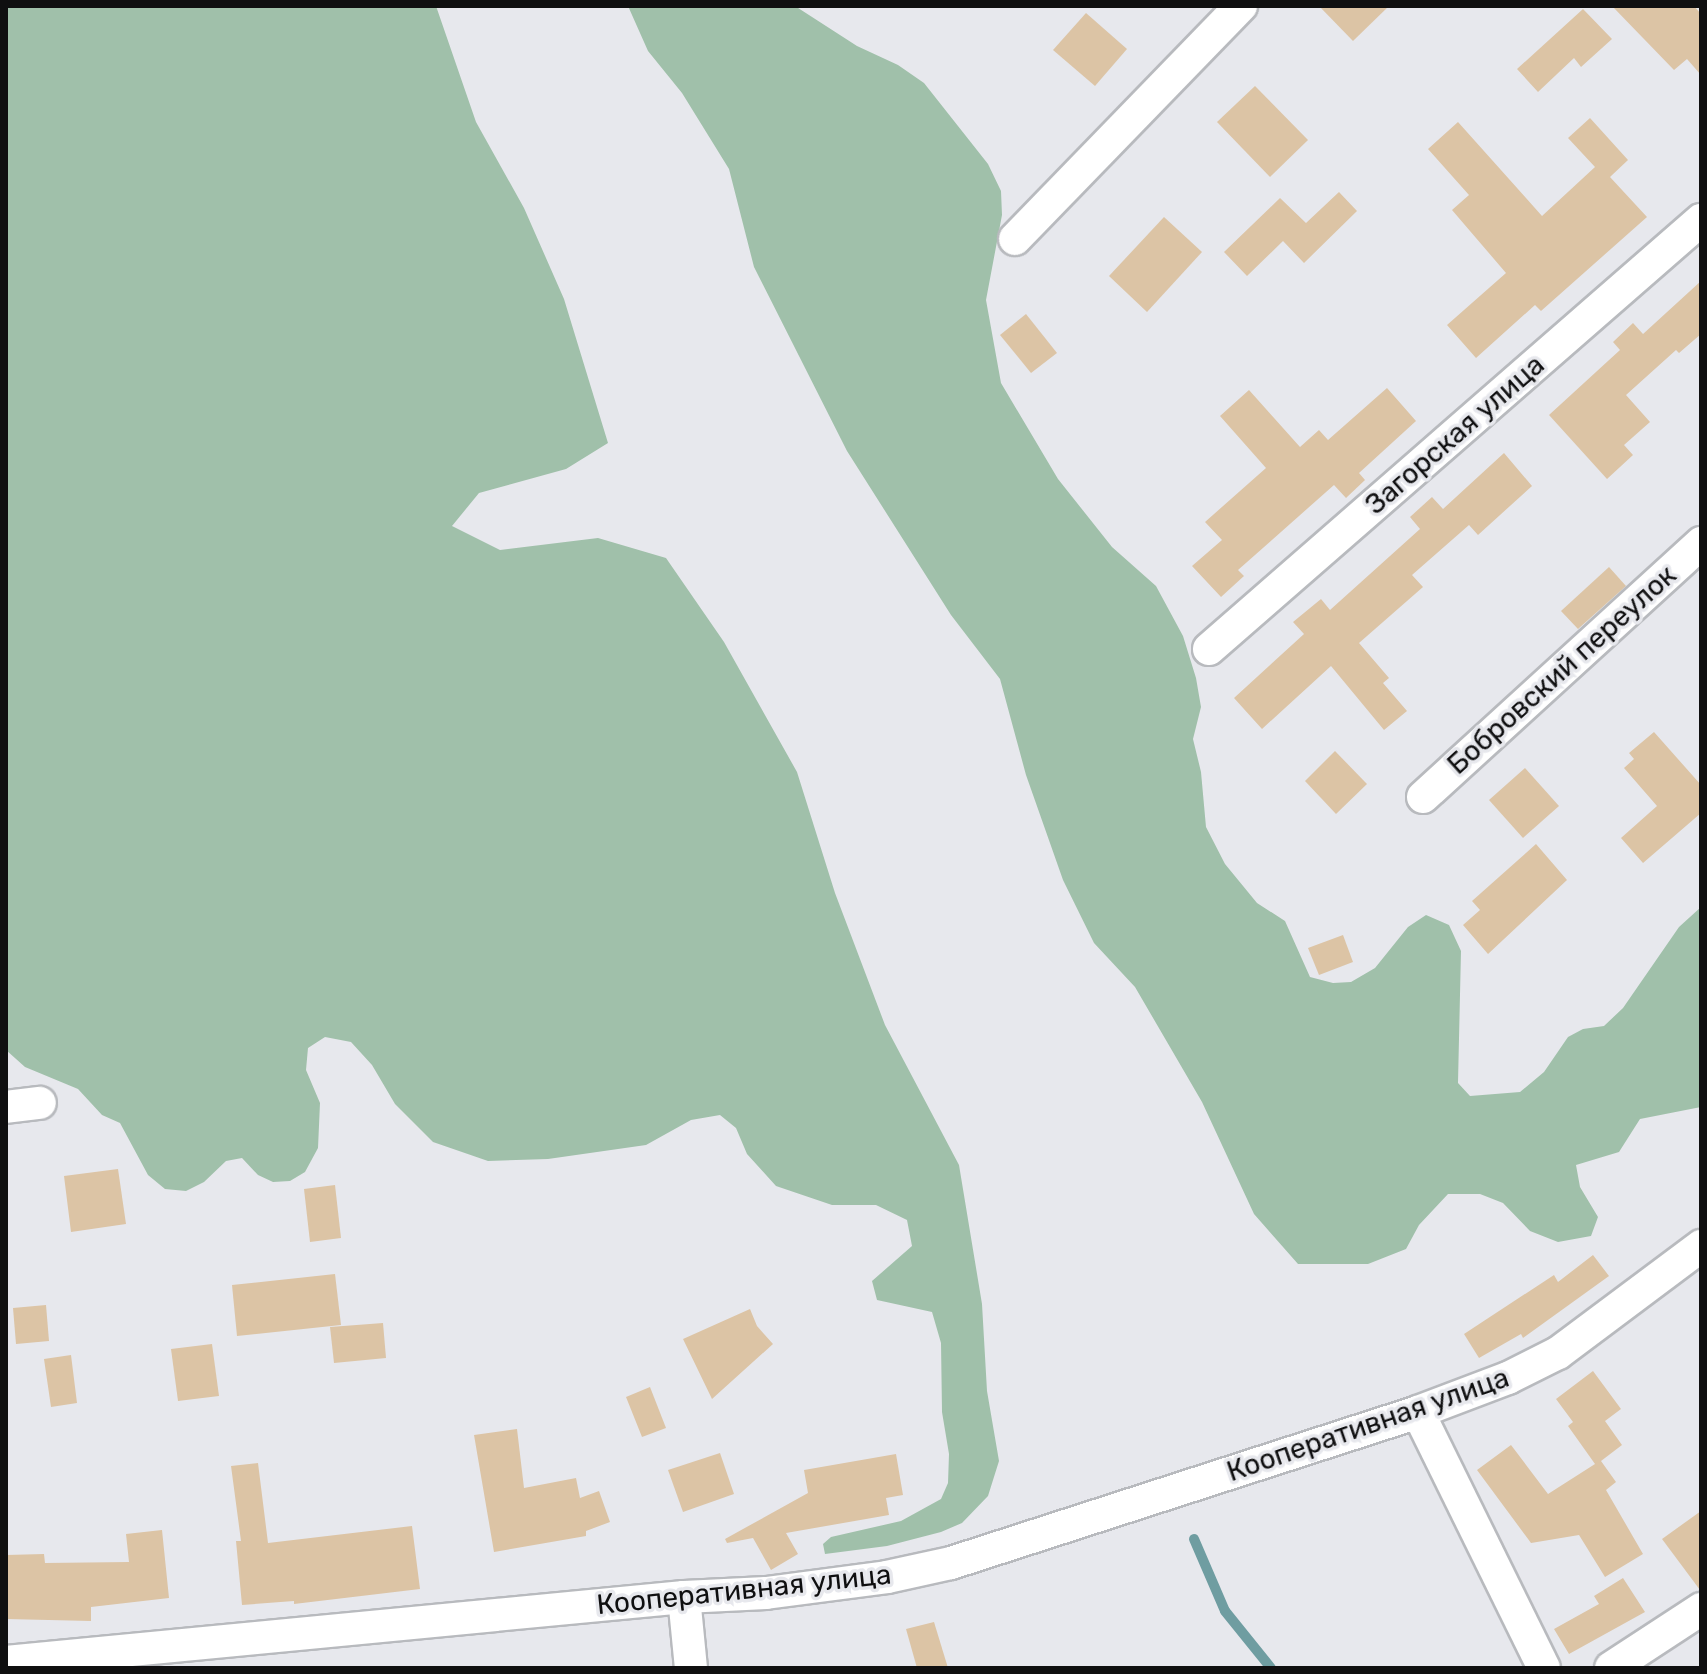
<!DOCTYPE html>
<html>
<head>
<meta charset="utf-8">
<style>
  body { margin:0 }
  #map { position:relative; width:1707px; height:1674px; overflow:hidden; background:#e7e8ed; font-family:Rubik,sans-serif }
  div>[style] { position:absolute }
  .green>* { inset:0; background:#a0c0aa }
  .stream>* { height:10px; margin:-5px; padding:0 5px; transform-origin:5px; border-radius:5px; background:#6f9da1 }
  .building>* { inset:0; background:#dcc4a5 }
  .roads { filter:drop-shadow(2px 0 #b8babe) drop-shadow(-2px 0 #b8babe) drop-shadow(0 2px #b8babe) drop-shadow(0 -2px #b8babe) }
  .minor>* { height:32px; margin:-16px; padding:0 16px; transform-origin:16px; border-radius:16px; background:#fff }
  span { translate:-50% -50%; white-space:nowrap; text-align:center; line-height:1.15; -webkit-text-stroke:7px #e7e8ed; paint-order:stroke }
  .street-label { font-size:28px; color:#0f0f10 }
  .frame { position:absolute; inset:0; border:8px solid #0f0f10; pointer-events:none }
</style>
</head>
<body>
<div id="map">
  <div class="green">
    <i style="clip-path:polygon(6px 6px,436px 6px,476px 122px,524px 208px,564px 299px,608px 443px,566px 469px,479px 493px,452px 526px,500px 550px,598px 538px,666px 558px,724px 642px,797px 772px,835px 893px,885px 1025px,959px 1165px,982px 1304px,987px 1391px,999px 1461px,988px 1496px,962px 1523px,941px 1532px,887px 1546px,825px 1554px,823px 1544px,831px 1537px,901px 1521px,941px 1499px,948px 1483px,949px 1454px,942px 1412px,941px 1343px,932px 1312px,877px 1300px,872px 1281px,912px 1246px,907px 1220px,876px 1205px,832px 1205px,776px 1186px,747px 1154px,736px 1128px,720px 1115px,691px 1120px,646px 1145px,548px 1159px,488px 1161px,433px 1142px,395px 1104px,372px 1065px,351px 1042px,325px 1037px,308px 1048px,306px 1070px,320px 1103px,318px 1148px,305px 1172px,290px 1181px,273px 1182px,258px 1175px,242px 1158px,226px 1161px,204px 1182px,186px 1191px,165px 1189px,148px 1175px,120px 1123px,102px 1115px,78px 1089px,25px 1067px,6px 1050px)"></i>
    <i style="clip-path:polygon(628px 6px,795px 6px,857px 46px,898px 65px,924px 83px,988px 164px,1001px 191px,1002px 215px,986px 300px,1001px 383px,1058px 479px,1112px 547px,1156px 586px,1183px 636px,1196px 678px,1201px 707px,1193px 739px,1201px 772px,1206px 827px,1225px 864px,1257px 903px,1285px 921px,1310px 977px,1333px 983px,1351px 982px,1375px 968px,1408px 927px,1426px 915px,1449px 925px,1461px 951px,1458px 1083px,1470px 1096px,1520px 1092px,1544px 1072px,1568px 1037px,1583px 1029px,1604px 1026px,1623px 1008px,1679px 927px,1701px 907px,1701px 1107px,1640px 1119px,1619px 1152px,1576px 1165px,1580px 1187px,1598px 1217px,1591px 1236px,1558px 1242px,1530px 1231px,1503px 1203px,1480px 1194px,1448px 1194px,1419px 1225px,1406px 1249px,1368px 1264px,1298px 1264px,1254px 1214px,1202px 1102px,1135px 987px,1094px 943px,1063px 880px,1026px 775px,1000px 679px,951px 615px,847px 451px,754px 267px,729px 169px,682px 93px,648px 51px)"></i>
  </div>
  <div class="stream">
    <i style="left:1194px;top:1539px;width:78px;rotate:66.7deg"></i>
    <i style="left:1225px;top:1611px;width:73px;rotate:51.1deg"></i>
  </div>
  <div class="building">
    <i style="clip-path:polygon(1319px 6px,1389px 6px,1353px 41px)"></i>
    <i style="clip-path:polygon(1612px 6px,1694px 6px,1701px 14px,1701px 75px,1687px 59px,1674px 70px)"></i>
    <i style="clip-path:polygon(1583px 9px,1612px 39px,1581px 67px,1574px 58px,1538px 92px,1517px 69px)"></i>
    <i style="clip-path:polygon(1086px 13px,1127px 49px,1095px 86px,1053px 50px)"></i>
    <i style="clip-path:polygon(1255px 86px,1308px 140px,1270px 177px,1217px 122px)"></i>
    <i style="clip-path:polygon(1590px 118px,1628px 160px,1610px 177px,1647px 217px,1541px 311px,1535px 305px,1476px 358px,1447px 325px,1506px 273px,1452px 210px,1469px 195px,1428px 149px,1458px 122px,1542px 216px,1595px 167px,1568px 138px)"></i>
    <i style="clip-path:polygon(1339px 192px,1357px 211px,1304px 263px,1283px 241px,1247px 276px,1224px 252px,1280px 198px,1306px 223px)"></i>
    <i style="clip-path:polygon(1164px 217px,1202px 252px,1147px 312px,1109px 276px)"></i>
    <i style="clip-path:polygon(1701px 281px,1701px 334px,1679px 353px,1676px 350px,1626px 395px,1650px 422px,1624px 445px,1633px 455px,1607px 479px,1549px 415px,1620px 350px,1613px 342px,1633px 323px,1643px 334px)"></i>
    <i style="clip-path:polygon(1026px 314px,1057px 353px,1031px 373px,1000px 335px)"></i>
    <i style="clip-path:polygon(1387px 388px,1416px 421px,1359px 473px,1365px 480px,1346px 498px,1334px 485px,1238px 570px,1244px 576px,1221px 597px,1192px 566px,1222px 540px,1205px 522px,1266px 468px,1220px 416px,1249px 390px,1300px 447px,1319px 430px,1328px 440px)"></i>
    <i style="clip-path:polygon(1504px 453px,1532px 486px,1478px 535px,1469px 525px,1412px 575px,1423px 587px,1359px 643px,1389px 678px,1383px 683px,1407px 711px,1384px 730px,1331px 666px,1262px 729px,1234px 698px,1304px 634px,1293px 622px,1321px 599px,1330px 610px,1420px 529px,1410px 517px,1432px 497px,1443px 509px)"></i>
    <i style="clip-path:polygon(1609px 567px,1626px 586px,1578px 629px,1561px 611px)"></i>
    <i style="clip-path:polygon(1654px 732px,1701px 785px,1701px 813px,1643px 863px,1621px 838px,1657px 806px,1624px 768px,1634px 759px,1629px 753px)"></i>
    <i style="clip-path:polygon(1335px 751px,1367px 784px,1336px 814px,1305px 781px)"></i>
    <i style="clip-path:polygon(1525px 768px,1559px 806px,1523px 838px,1489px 800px)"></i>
    <i style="clip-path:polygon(1536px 844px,1567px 880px,1488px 954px,1463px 925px,1480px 910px,1472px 901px)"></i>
    <i style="clip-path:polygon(1343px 935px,1353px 962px,1319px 975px,1308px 948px)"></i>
    <i style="clip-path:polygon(118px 1169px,126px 1224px,71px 1232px,64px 1176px)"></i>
    <i style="clip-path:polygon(335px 1185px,341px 1238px,310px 1242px,304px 1189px)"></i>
    <i style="clip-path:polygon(1593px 1255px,1609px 1276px,1523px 1338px,1521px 1334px,1479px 1358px,1464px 1334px,1554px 1275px,1558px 1282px)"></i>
    <i style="clip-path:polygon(335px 1274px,341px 1325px,237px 1336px,232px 1285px)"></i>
    <i style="clip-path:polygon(46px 1305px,49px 1341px,16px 1344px,13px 1308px)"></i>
    <i style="clip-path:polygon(750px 1309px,757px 1326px,773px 1344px,712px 1399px,683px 1339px)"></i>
    <i style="clip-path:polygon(383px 1323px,386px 1358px,334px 1363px,330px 1327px)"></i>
    <i style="clip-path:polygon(212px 1344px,219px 1396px,178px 1401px,171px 1349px)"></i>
    <i style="clip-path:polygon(71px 1355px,77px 1403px,51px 1407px,44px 1359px)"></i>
    <i style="clip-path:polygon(1593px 1371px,1621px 1409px,1605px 1421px,1622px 1445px,1601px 1461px,1616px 1482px,1606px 1490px,1643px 1554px,1605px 1577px,1579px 1535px,1531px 1543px,1477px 1470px,1511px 1445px,1548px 1494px,1595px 1464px,1568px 1426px,1573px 1422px,1556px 1399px)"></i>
    <i style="clip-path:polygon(650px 1387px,666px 1428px,642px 1437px,626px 1397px)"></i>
    <i style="clip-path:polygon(517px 1429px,524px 1488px,576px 1478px,580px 1498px,599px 1491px,610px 1522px,586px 1531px,586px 1536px,494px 1552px,474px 1435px)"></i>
    <i style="clip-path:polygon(720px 1453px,734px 1494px,683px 1512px,668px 1470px)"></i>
    <i style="clip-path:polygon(896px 1454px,903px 1495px,886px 1498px,889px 1515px,786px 1533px,798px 1554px,771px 1570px,753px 1538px,727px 1543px,725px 1539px,808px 1493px,804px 1470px)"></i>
    <i style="clip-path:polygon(258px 1463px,268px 1543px,412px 1526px,420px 1589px,294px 1604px,294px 1601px,242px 1605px,236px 1541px,241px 1541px,231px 1466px)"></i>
    <i style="clip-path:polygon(1701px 1511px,1701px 1590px,1700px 1590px,1662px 1539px)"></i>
    <i style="clip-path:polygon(162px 1530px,169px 1598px,91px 1607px,91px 1621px,6px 1619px,6px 1555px,44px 1554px,45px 1563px,129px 1562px,126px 1534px)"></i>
    <i style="clip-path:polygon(1623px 1578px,1645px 1612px,1569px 1654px,1554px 1629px,1599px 1604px,1594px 1596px)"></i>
    <i style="clip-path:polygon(934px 1622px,948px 1668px,917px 1668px,906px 1629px)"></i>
  </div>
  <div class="roads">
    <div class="minor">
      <i style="left:1015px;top:239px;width:325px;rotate:-45.9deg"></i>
      <i style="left:1209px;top:649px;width:653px;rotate:-41.09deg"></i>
      <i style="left:1423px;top:797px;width:377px;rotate:-42.4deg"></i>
      <i style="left:6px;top:1107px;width:34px;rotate:-7deg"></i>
      <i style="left:1418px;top:1412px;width:285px;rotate:63.8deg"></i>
      <i style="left:684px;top:1597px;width:71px;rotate:84.4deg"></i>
      <i style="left:6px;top:1662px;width:681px;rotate:-5.48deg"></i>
      <i style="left:684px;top:1597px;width:82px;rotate:-2.8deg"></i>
      <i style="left:766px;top:1593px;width:122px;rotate:-7.5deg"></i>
      <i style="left:887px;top:1577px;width:66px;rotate:-12.3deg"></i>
      <i style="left:951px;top:1563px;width:491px;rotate:-17.9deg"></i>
      <i style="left:1418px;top:1412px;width:96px;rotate:-20.7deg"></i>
      <i style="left:1508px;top:1378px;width:56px;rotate:-26.6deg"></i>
      <i style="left:1558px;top:1353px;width:179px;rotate:-36.8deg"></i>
      <i style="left:1611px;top:1668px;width:108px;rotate:-33.2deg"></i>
    </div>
  </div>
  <div class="street-label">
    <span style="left:1455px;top:435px;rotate:-41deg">Загорская улица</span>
    <span style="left:1562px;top:670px;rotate:-42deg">Бобровский переулок</span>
    <span style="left:1368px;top:1425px;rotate:-19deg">Кооперативная улица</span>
    <span style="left:744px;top:1590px;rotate:-6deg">Кооперативная улица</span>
  </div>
  <div class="frame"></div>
</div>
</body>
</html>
